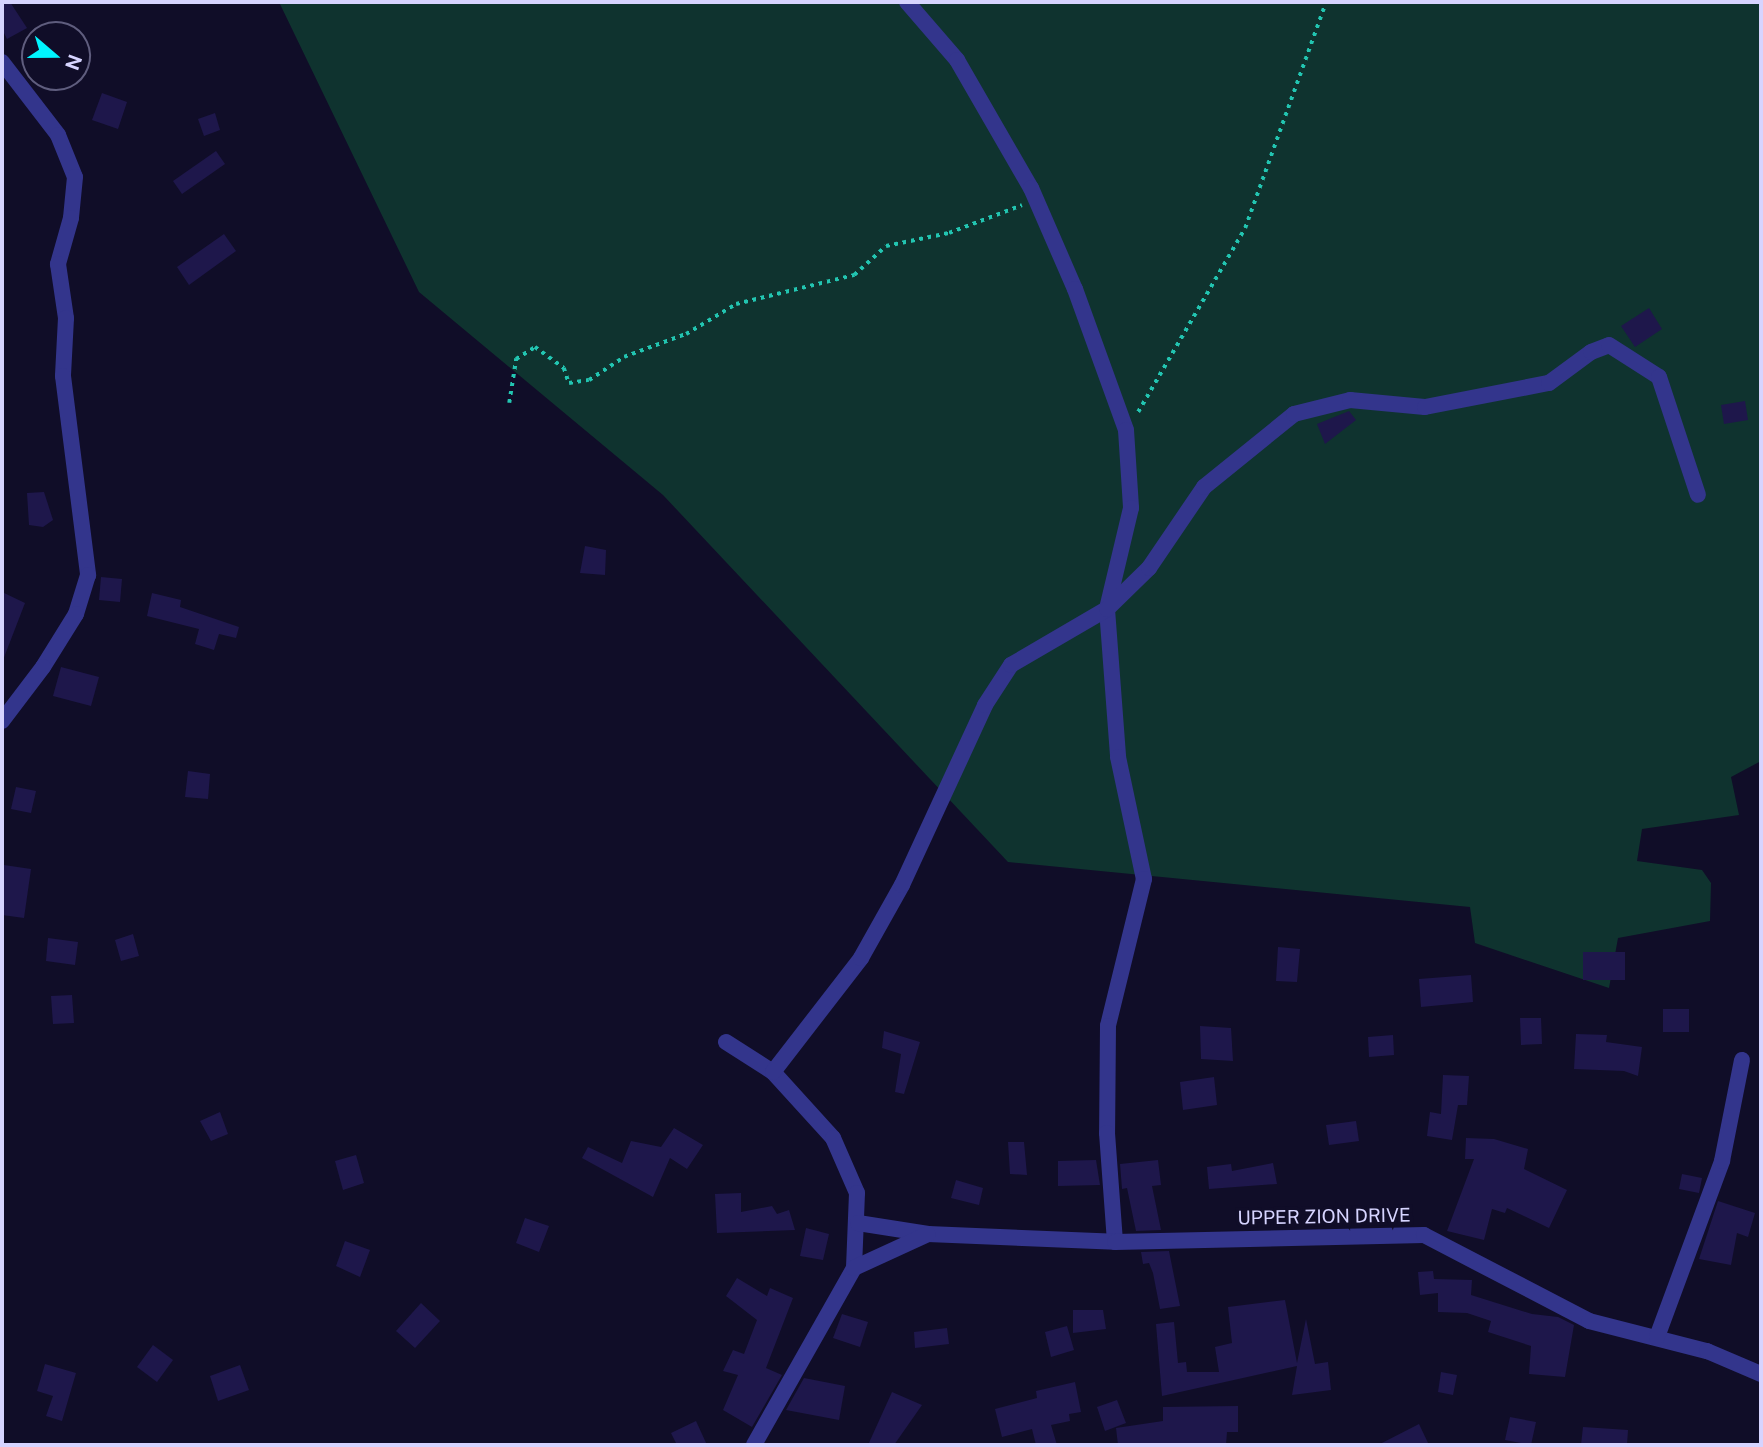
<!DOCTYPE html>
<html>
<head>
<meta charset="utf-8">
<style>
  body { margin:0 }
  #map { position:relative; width:1763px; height:1447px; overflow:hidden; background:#100d28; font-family:"Public Sans",sans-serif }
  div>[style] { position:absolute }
  .green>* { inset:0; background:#0f332f }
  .building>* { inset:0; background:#1e174b }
  .path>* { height:3.5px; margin-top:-1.75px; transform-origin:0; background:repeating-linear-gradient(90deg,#22c5b1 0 3.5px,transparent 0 8.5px) }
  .street>* { height:16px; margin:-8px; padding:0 8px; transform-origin:8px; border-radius:8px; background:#33358c }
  span { translate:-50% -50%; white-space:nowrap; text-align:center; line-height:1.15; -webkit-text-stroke:7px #100d28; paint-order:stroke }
  .street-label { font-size:19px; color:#d6d4ff }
  .frame { position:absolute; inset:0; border:4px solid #d6d4ff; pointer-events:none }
  .north { position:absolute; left:21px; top:21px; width:70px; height:70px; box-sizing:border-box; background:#100d28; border:2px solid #5f5d7e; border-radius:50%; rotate:110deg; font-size:19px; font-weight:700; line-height:28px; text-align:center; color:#d6d4ff }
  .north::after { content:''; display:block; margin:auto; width:24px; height:32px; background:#00f5ff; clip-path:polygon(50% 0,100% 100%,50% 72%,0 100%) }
</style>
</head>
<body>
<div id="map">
  <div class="green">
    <i style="clip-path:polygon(279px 2px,1761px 2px,1761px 761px,1731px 777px,1739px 815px,1642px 829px,1637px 861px,1702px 870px,1711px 883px,1710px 921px,1618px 938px,1609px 988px,1475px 943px,1470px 907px,1008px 862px,663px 495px,419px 292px)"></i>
  </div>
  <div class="building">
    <i style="clip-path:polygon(2px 2px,10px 2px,27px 28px,7px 39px,2px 29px)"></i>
    <i style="clip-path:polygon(102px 93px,127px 102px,118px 129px,92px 120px)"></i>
    <i style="clip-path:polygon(215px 113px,220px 130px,204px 136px,198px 119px)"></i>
    <i style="clip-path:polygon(216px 151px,225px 164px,182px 194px,173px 181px)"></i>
    <i style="clip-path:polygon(224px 234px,236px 251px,189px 285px,177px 267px)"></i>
    <i style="clip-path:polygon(1649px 308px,1662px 329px,1635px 347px,1621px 326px)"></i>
    <i style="clip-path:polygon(1745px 401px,1748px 420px,1724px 424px,1721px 405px)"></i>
    <i style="clip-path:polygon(1349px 411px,1356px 420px,1325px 444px,1317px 424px)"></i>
    <i style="clip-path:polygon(44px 492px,53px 520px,43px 527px,29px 525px,27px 493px)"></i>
    <i style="clip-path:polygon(585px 546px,606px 550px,605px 575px,580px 573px)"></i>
    <i style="clip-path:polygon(101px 577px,122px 579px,120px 602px,99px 600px)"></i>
    <i style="clip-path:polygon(2px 592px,25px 603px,3px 660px,2px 660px)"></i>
    <i style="clip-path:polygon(152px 593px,181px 600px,180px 607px,239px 627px,236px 638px,219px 634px,214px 650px,195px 644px,199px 629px,147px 616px)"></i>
    <i style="clip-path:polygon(61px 667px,99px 677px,91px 706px,53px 696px)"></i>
    <i style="clip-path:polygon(188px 771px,210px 774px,208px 799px,185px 797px)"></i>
    <i style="clip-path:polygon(16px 787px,36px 791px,31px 813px,11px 809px)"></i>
    <i style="clip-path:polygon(4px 865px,31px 869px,24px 918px,2px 915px)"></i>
    <i style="clip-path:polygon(133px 934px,139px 956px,121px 961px,115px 940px)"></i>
    <i style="clip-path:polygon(48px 938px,78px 942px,75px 965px,46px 961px)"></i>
    <i style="clip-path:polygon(1278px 947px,1300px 949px,1297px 982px,1276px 981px)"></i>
    <i style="clip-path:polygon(1583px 952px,1625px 952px,1625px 980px,1583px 980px)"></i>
    <i style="clip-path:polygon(1471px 975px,1473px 1002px,1421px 1007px,1419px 979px)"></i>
    <i style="clip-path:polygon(72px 995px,74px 1023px,53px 1024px,51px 996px)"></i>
    <i style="clip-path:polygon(1663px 1009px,1689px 1009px,1689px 1032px,1663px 1032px)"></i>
    <i style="clip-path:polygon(1520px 1018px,1541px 1018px,1542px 1044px,1521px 1045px)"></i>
    <i style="clip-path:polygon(1200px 1026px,1231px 1028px,1233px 1061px,1201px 1059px)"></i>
    <i style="clip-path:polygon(884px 1031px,920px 1042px,904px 1094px,895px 1092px,901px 1054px,882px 1048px)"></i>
    <i style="clip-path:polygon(1576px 1034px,1607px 1035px,1606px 1042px,1642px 1047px,1638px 1076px,1624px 1071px,1574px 1069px)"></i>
    <i style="clip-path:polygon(1393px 1035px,1394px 1055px,1369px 1057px,1368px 1037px)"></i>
    <i style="clip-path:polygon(1443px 1075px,1469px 1076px,1467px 1105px,1458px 1105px,1452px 1140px,1427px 1136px,1430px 1112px,1441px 1114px)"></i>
    <i style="clip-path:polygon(1214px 1077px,1217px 1105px,1183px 1110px,1180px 1082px)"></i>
    <i style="clip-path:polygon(220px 1112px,228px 1134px,211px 1141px,200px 1121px)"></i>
    <i style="clip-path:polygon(1356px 1121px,1359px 1141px,1329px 1145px,1326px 1125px)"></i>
    <i style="clip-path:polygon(674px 1128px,703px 1145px,687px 1169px,670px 1158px,653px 1197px,582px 1158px,588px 1147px,622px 1163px,631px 1141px,661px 1147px)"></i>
    <i style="clip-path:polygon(1466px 1138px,1494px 1139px,1528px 1149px,1524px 1169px,1567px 1190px,1549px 1228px,1507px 1208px,1505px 1213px,1492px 1209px,1484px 1240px,1447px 1231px,1474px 1159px,1465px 1159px)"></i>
    <i style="clip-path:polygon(1008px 1142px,1024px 1142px,1027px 1175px,1010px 1174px)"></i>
    <i style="clip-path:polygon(356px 1155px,364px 1183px,343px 1190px,335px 1161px)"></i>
    <i style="clip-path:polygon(1096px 1160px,1100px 1185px,1058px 1186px,1058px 1161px)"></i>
    <i style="clip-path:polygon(1158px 1160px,1161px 1185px,1152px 1186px,1161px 1230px,1136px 1231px,1127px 1188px,1122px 1189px,1120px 1164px)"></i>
    <i style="clip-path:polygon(1273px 1163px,1277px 1184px,1209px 1189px,1207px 1167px,1231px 1164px,1232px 1171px)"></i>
    <i style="clip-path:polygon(1682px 1174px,1702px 1178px,1699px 1193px,1679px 1189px)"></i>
    <i style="clip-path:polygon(956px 1180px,983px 1188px,979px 1205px,951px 1198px)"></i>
    <i style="clip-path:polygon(741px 1193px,741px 1212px,772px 1206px,777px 1214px,789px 1210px,795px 1230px,717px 1233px,715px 1194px)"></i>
    <i style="clip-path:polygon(1718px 1201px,1755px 1213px,1748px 1237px,1737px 1233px,1731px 1265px,1699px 1259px)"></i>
    <i style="clip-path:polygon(525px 1218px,549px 1226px,539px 1252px,516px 1243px)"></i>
    <i style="clip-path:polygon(806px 1228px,829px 1234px,823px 1260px,800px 1256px)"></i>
    <i style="clip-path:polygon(345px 1241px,370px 1250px,360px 1277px,336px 1266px)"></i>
    <i style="clip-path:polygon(1169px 1251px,1180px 1306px,1160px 1309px,1153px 1273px,1149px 1263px,1143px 1264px,1141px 1252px)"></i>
    <i style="clip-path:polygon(1433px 1271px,1434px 1279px,1472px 1280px,1471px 1295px,1532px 1314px,1558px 1317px,1574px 1325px,1565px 1377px,1529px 1374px,1531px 1346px,1488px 1332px,1491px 1321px,1467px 1313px,1438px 1312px,1438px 1293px,1420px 1295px,1418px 1272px)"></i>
    <i style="clip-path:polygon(737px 1278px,767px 1296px,770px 1288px,793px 1298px,766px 1368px,782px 1375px,752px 1427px,723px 1410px,738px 1375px,723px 1371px,733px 1350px,744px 1354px,757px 1320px,726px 1296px)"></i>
    <i style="clip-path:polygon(1285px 1300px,1297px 1363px,1306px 1319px,1315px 1364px,1328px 1362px,1331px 1390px,1292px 1395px,1297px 1366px,1162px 1396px,1156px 1324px,1174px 1322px,1178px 1363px,1186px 1362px,1187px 1372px,1219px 1372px,1215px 1347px,1232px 1343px,1228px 1307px)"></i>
    <i style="clip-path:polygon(421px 1303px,440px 1321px,415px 1348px,396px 1331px)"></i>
    <i style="clip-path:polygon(1073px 1310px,1103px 1310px,1106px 1329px,1073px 1333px)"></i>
    <i style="clip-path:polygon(842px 1314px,868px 1322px,860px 1347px,833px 1338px)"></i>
    <i style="clip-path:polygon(1067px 1326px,1074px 1350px,1051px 1357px,1045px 1332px)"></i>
    <i style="clip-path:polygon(947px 1328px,949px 1344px,915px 1348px,914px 1332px)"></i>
    <i style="clip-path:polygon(153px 1345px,173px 1360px,157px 1382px,137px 1367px)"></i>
    <i style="clip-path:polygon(45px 1364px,76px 1373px,62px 1421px,46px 1416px,53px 1396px,37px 1391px)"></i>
    <i style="clip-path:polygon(240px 1365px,249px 1390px,218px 1401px,210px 1376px)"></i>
    <i style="clip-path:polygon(1441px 1372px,1457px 1375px,1453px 1395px,1438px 1392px)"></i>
    <i style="clip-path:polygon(804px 1378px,845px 1386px,839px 1420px,786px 1410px)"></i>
    <i style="clip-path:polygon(1075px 1382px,1081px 1412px,1069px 1414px,1070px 1421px,1051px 1425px,1057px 1445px,1036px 1445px,1032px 1429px,1002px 1437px,995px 1409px,1037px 1398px,1036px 1391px)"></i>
    <i style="clip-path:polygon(892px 1392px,922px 1405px,894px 1445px,868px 1445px)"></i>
    <i style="clip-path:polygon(1117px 1400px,1126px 1423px,1105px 1431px,1097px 1407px)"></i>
    <i style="clip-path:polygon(1238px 1406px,1238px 1432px,1227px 1432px,1226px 1445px,1118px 1445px,1116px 1428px,1163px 1421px,1163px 1407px)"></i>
    <i style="clip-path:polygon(1510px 1417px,1536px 1422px,1531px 1445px,1505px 1440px)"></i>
    <i style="clip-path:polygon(696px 1421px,707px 1445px,677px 1445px,671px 1433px)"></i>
    <i style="clip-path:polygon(1419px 1424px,1429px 1445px,1378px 1445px)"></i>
    <i style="clip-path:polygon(1583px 1427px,1628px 1430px,1627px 1445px,1581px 1445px)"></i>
  </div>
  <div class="path">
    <i style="left:509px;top:403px;width:45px;rotate:-81deg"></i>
    <i style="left:516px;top:359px;width:22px;rotate:-32deg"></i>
    <i style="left:535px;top:347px;width:36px;rotate:36deg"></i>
    <i style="left:564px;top:368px;width:16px;rotate:72deg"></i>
    <i style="left:569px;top:383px;width:20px;rotate:-9deg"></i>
    <i style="left:589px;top:380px;width:42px;rotate:-33.3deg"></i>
    <i style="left:624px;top:357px;width:66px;rotate:-20.4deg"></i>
    <i style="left:686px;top:334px;width:58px;rotate:-31deg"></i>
    <i style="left:736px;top:304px;width:122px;rotate:-13.8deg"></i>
    <i style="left:854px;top:275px;width:43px;rotate:-42.2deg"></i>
    <i style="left:886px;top:246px;width:64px;rotate:-11.7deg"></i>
    <i style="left:949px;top:233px;width:78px;rotate:-21deg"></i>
    <i style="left:1138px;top:412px;width:213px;rotate:-59.8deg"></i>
    <i style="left:1245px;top:228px;width:240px;rotate:-70.3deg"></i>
  </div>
  <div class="street">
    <i style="left:907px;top:2px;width:77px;rotate:49.2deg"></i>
    <i style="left:957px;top:60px;width:148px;rotate:60deg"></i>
    <i style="left:1031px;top:188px;width:110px;rotate:66.5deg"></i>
    <i style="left:1075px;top:289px;width:150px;rotate:70.1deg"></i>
    <i style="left:1126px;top:430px;width:78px;rotate:86.3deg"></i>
    <i style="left:1131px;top:508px;width:104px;rotate:103.4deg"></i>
    <i style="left:1107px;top:609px;width:148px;rotate:85.7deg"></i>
    <i style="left:1118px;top:757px;width:125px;rotate:78deg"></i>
    <i style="left:1144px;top:879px;width:151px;rotate:103.8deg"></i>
    <i style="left:1108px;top:1026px;width:107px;rotate:90.5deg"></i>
    <i style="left:1107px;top:1133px;width:109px;rotate:85.8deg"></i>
    <i style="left:2px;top:62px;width:92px;rotate:52.5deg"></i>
    <i style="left:58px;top:135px;width:45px;rotate:68deg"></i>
    <i style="left:75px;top:177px;width:41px;rotate:95.6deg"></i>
    <i style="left:71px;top:218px;width:48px;rotate:105.8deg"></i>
    <i style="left:58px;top:264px;width:55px;rotate:81.6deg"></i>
    <i style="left:66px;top:318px;width:58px;rotate:93deg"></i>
    <i style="left:63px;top:376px;width:201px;rotate:82.8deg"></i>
    <i style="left:88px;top:575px;width:41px;rotate:107.1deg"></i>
    <i style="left:76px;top:614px;width:62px;rotate:121.9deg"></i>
    <i style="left:43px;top:667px;width:68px;rotate:127.2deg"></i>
    <i style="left:726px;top:1042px;width:56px;rotate:32.6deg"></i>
    <i style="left:773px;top:1072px;width:89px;rotate:47.7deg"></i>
    <i style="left:833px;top:1138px;width:60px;rotate:66.4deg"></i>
    <i style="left:857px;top:1193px;width:75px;rotate:92.3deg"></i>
    <i style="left:854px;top:1268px;width:203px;rotate:119.5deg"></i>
    <i style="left:773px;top:1072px;width:144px;rotate:-52.3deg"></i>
    <i style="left:861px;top:958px;width:84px;rotate:-60.7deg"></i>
    <i style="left:902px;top:885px;width:198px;rotate:-65.2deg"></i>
    <i style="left:985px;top:705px;width:48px;rotate:-57deg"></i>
    <i style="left:1011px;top:665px;width:111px;rotate:-30.3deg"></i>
    <i style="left:1107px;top:609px;width:59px;rotate:-44.3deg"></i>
    <i style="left:1149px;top:568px;width:98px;rotate:-55.8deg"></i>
    <i style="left:1204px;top:487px;width:116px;rotate:-39deg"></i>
    <i style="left:1294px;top:414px;width:58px;rotate:-14deg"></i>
    <i style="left:1350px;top:400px;width:75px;rotate:5.3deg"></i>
    <i style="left:1425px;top:407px;width:126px;rotate:-11deg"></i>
    <i style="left:1549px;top:383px;width:52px;rotate:-36.4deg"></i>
    <i style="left:1591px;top:352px;width:19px;rotate:-21deg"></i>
    <i style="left:1609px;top:345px;width:59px;rotate:32.6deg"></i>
    <i style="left:1659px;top:377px;width:124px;rotate:71.7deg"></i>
    <i style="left:858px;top:1223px;width:71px;rotate:8.9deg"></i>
    <i style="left:928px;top:1234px;width:187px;rotate:2.4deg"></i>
    <i style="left:1115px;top:1242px;width:309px;rotate:-1.3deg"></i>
    <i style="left:1424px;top:1235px;width:186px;rotate:27.5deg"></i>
    <i style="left:1589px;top:1321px;width:122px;rotate:14.3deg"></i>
    <i style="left:1707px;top:1351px;width:59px;rotate:23.1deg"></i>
    <i style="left:854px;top:1268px;width:81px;rotate:-24.7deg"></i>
    <i style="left:1657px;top:1337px;width:188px;rotate:-69.7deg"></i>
    <i style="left:1722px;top:1161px;width:103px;rotate:-78.8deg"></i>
  </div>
  <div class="street-label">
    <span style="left:1324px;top:1217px;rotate:-1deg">UPPER ZION DRIVE</span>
  </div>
  <div class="frame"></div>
  <div class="north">N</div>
</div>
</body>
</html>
